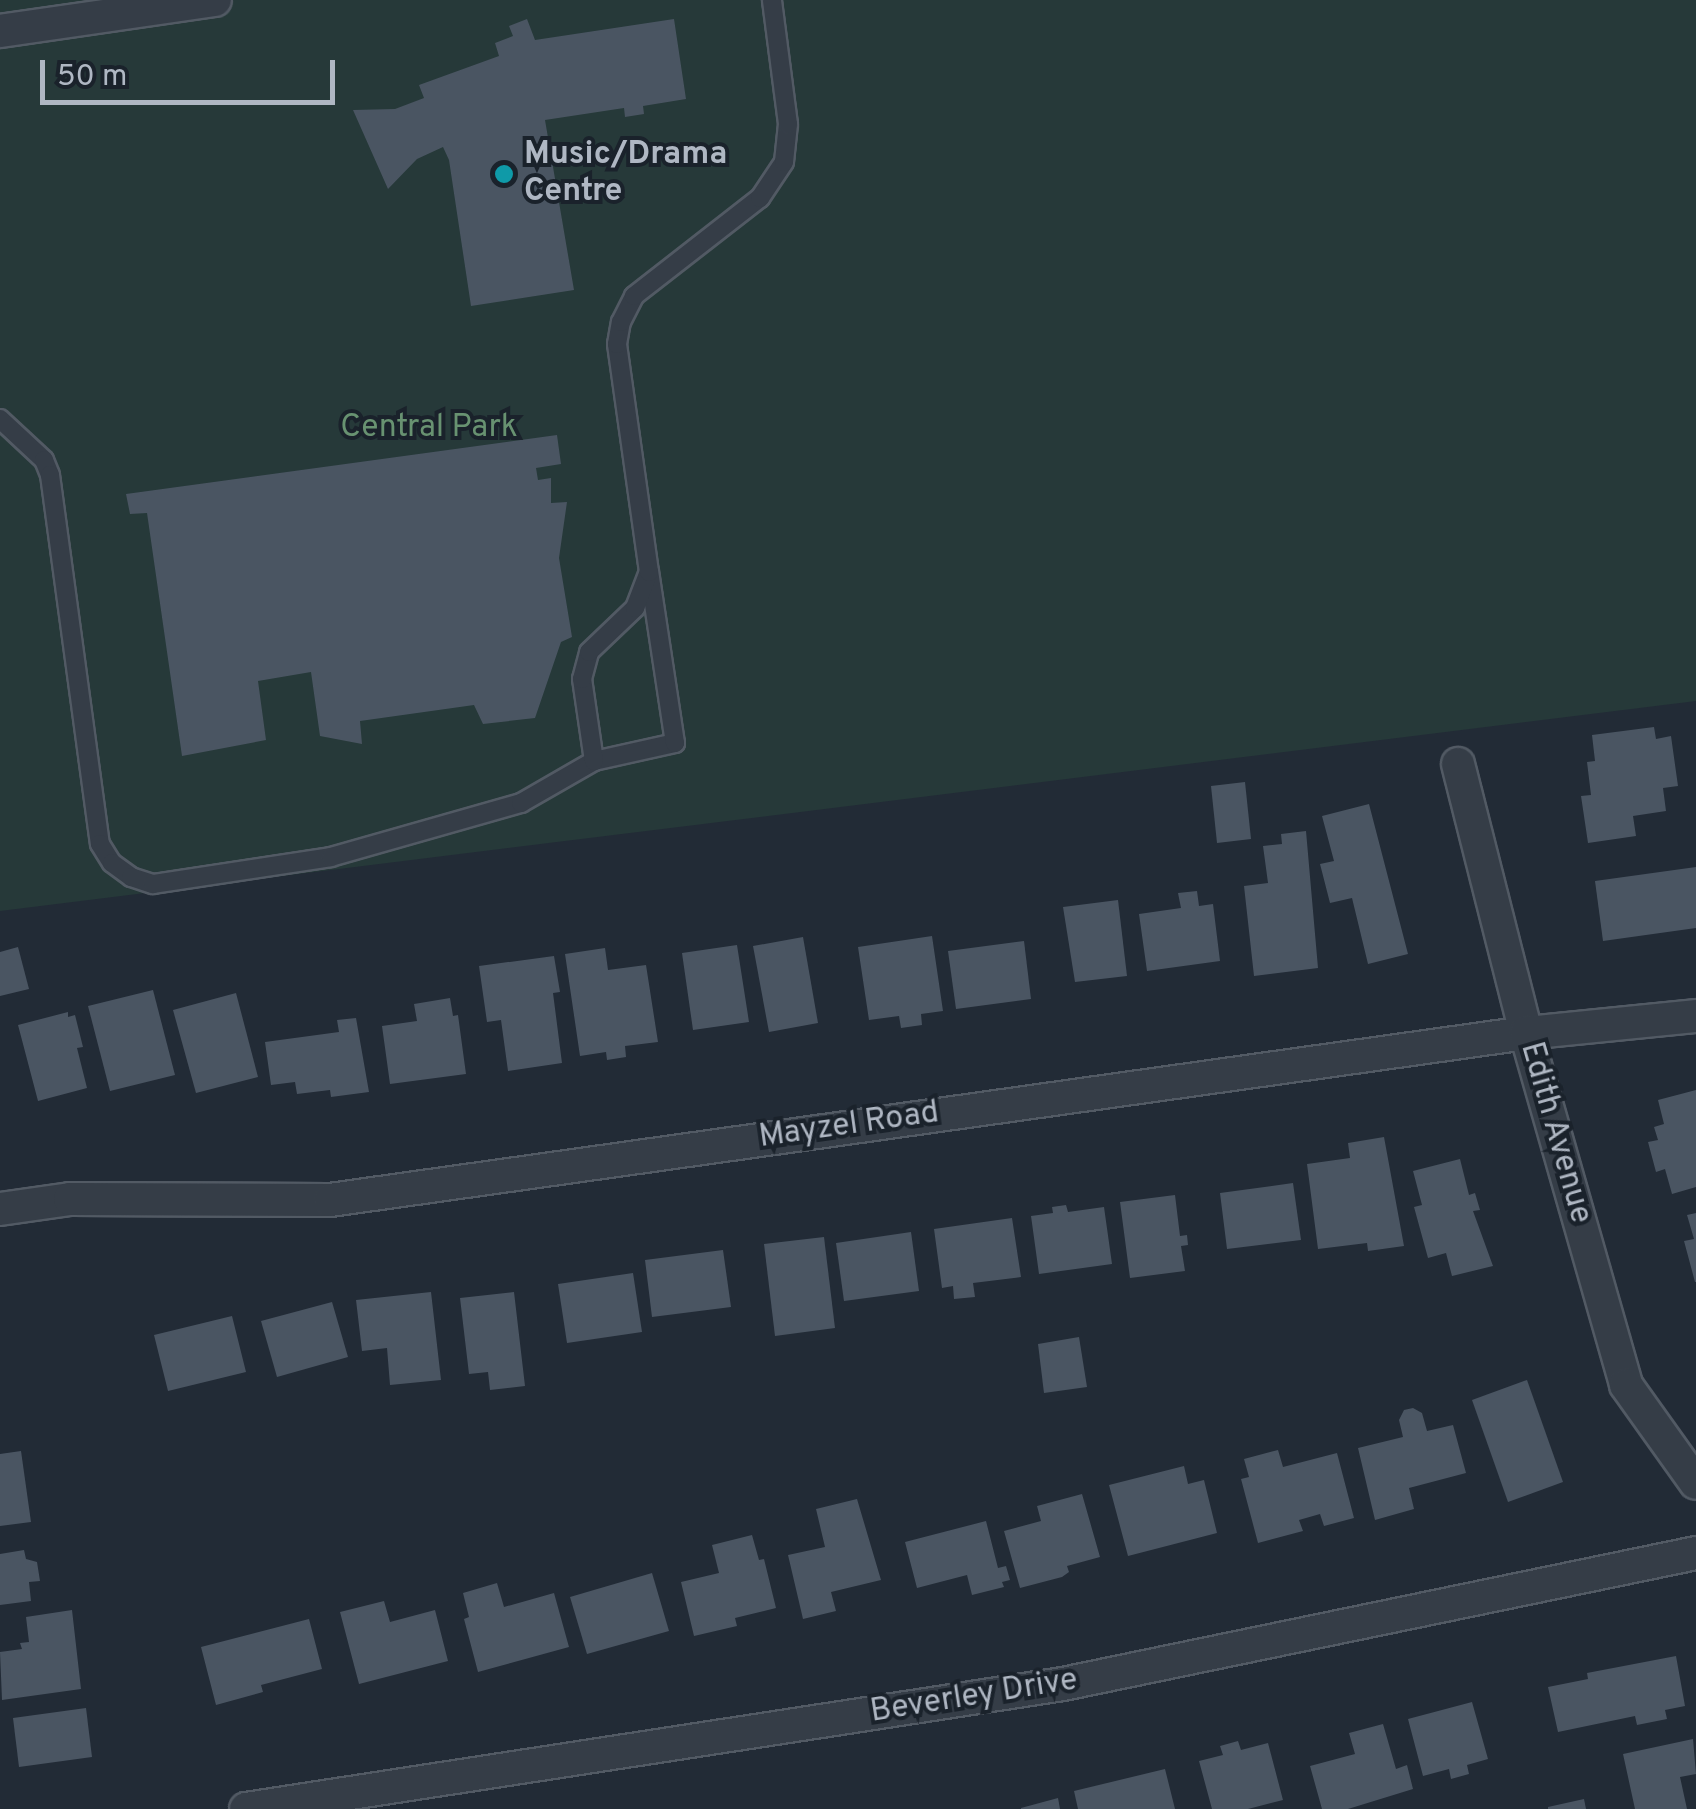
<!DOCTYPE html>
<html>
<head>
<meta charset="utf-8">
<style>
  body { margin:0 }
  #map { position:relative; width:1696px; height:1809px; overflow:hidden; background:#222b36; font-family:Overpass,sans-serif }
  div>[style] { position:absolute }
  .green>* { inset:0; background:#263939 }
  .building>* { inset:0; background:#4a5562 }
  .roads { filter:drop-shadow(2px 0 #525a64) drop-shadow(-2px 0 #525a64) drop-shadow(0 2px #525a64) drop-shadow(0 -2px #525a64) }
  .lane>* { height:18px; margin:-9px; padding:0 9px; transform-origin:9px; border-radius:9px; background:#353d47 }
  .street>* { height:32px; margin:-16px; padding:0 16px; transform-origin:16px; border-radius:16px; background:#353d47 }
  .dots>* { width:28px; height:28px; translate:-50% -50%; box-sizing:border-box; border:5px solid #1a222b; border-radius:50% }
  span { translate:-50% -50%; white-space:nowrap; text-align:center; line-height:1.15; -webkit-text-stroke:8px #1a222b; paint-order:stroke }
  .poi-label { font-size:32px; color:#afb7c3; font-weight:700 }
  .left { translate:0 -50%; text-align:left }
  .park-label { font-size:32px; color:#689271 }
  .street-label { font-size:32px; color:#afb7c3 }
  .scale { position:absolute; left:40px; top:60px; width:295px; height:45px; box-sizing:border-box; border:5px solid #afb7c3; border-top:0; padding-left:12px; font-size:30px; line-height:35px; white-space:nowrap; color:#afb7c3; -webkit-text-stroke:8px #1a222b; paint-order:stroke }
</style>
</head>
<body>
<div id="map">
  <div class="green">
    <i style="clip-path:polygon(0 0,1696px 0,1696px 701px,0 911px)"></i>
  </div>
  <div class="building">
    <i style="clip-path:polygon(527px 19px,535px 40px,674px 19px,686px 99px,643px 106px,644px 114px,625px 117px,624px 108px,545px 120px,574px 290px,471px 306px,449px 160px,443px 147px,417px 159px,388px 189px,353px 110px,395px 109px,424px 98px,419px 85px,499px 56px,495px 43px,513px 36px,509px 26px)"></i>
    <i style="clip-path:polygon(557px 435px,561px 464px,536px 468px,538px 480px,551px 478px,551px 503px,567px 502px,559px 558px,572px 637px,561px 642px,535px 718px,483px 724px,474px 705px,360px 721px,362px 744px,320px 736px,311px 672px,258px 681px,266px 740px,182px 756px,147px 513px,130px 514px,126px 494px)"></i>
    <i style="clip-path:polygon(1654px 727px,1656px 739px,1671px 736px,1678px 786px,1663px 788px,1666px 811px,1633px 816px,1636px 836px,1588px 843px,1581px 796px,1591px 795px,1587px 762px,1595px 761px,1592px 735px)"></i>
    <i style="clip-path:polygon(1245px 782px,1251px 839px,1217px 843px,1211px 786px)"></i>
    <i style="clip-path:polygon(1369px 804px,1408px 954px,1368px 964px,1352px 898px,1330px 903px,1320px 864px,1334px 861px,1322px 816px)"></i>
    <i style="clip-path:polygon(1306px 831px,1318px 968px,1254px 976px,1244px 886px,1268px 883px,1263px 846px,1282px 844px,1281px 834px)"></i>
    <i style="clip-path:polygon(1696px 867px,1696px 928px,1603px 941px,1595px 881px)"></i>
    <i style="clip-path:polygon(1197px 891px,1199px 906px,1213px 904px,1220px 961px,1147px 971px,1139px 914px,1181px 908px,1178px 893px)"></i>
    <i style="clip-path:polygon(1118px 900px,1127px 976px,1075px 982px,1063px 907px)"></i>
    <i style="clip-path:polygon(932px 936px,943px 1011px,921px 1014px,922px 1025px,901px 1028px,899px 1016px,869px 1020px,858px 947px)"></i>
    <i style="clip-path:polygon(803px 937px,818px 1023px,769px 1032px,753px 946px)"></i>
    <i style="clip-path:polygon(1024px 941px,1031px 999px,956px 1009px,948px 951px)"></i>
    <i style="clip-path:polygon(737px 945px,749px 1022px,693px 1030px,682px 953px)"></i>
    <i style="clip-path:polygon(18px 947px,29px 989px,0 996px,0 952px)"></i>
    <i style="clip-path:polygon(605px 948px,608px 970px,646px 965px,658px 1042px,625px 1046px,626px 1057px,607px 1060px,606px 1052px,580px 1056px,565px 954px)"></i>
    <i style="clip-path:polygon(554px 956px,560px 992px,553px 993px,562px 1063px,508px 1071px,501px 1020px,487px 1022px,479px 966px)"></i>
    <i style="clip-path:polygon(153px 990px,175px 1075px,110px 1091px,88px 1006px)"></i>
    <i style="clip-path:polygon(236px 993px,258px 1077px,196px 1093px,173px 1010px)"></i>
    <i style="clip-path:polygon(450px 998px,453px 1016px,458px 1015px,466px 1074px,390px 1084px,382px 1026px,417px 1021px,414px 1004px)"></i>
    <i style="clip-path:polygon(68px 1012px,68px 1017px,75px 1015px,83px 1047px,77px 1048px,87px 1088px,38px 1101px,18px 1025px)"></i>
    <i style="clip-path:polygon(356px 1018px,369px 1092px,331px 1097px,330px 1090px,297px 1094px,295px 1082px,271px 1085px,265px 1042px,339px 1032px,337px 1020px)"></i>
    <i style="clip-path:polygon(1696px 1090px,1696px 1187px,1672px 1194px,1665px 1169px,1656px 1172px,1648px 1142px,1658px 1140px,1654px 1127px,1664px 1124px,1658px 1100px)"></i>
    <i style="clip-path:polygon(1384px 1137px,1404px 1246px,1368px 1251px,1367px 1243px,1318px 1249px,1307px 1164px,1350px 1158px,1348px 1143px)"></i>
    <i style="clip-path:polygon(1460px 1159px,1469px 1195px,1475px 1193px,1480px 1210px,1473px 1211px,1493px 1266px,1452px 1276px,1446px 1253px,1428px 1258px,1414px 1207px,1422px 1205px,1413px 1171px)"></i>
    <i style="clip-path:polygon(1293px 1183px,1301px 1240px,1227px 1249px,1220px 1193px)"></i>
    <i style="clip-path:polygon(1175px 1195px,1180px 1236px,1187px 1235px,1188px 1245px,1181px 1246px,1185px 1271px,1130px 1278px,1120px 1202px)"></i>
    <i style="clip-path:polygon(1066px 1205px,1068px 1212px,1104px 1207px,1112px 1264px,1039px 1274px,1031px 1216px,1053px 1213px,1052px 1207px)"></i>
    <i style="clip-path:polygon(1696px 1213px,1696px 1282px,1695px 1282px,1684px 1241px,1694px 1239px,1687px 1215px)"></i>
    <i style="clip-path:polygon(1012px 1218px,1021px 1277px,973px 1283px,975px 1297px,954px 1299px,953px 1286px,942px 1288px,934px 1229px)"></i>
    <i style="clip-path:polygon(911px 1232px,919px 1291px,844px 1301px,836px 1243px)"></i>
    <i style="clip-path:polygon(824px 1237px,835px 1328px,775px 1336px,764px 1244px)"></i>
    <i style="clip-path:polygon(723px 1250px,731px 1307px,652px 1317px,645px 1260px)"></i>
    <i style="clip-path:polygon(633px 1273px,642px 1332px,567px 1343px,558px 1284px)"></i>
    <i style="clip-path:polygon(431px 1292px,441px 1380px,390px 1385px,387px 1348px,362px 1351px,356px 1300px)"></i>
    <i style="clip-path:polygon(514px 1292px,525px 1386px,490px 1390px,488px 1372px,469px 1374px,460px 1298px)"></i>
    <i style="clip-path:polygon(332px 1302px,348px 1357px,277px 1377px,261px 1321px)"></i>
    <i style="clip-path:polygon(232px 1316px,246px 1372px,168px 1391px,154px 1335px)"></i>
    <i style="clip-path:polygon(1079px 1337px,1087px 1387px,1044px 1393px,1038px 1344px)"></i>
    <i style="clip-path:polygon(1527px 1380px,1563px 1482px,1508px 1502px,1472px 1400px)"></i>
    <i style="clip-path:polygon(1413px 1408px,1422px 1413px,1427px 1431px,1453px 1425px,1466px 1473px,1409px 1488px,1414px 1509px,1375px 1520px,1358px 1448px,1403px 1437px,1399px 1420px,1404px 1410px)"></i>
    <i style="clip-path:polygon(1278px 1450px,1283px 1467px,1337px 1453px,1354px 1518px,1324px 1526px,1320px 1514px,1299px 1520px,1303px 1531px,1258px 1543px,1241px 1479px,1249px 1477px,1244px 1459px)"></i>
    <i style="clip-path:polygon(21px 1451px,31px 1522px,0 1526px,0 1454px)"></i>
    <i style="clip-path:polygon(1184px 1466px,1188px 1484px,1204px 1480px,1217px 1533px,1128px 1556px,1109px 1485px)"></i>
    <i style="clip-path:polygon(1082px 1494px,1100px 1557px,1067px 1566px,1069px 1572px,1062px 1577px,1020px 1588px,1004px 1531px,1041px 1521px,1037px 1506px)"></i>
    <i style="clip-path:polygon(857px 1499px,881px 1580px,831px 1592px,836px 1611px,803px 1619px,788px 1555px,825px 1547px,816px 1509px)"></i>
    <i style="clip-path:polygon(986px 1521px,998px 1568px,1006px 1566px,1010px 1580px,1002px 1582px,1004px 1587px,972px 1595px,967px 1575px,917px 1588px,905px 1542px)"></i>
    <i style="clip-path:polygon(752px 1535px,759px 1560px,764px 1559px,776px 1608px,735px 1618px,737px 1626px,694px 1636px,681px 1582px,719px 1573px,712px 1545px)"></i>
    <i style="clip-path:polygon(24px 1550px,26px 1559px,37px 1562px,40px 1581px,29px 1582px,31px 1601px,0 1605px,0 1554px)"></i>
    <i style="clip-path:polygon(652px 1573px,669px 1631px,587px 1654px,570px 1597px)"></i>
    <i style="clip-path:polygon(497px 1583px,504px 1607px,554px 1593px,569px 1647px,478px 1672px,464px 1619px,469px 1617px,463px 1593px)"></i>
    <i style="clip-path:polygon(384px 1601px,390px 1622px,435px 1610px,448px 1661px,359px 1684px,340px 1612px)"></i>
    <i style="clip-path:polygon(72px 1610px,81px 1689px,2px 1700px,0 1652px,22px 1649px,20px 1643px,29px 1642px,26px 1617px)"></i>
    <i style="clip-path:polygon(309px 1619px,322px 1669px,261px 1685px,263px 1692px,216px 1705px,201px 1647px)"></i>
    <i style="clip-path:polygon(1676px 1656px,1685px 1706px,1665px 1710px,1667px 1719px,1637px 1725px,1635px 1716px,1558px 1732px,1548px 1687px,1588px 1679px,1587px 1673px)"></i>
    <i style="clip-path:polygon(1472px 1702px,1488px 1759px,1467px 1765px,1469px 1774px,1451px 1779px,1449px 1769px,1423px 1776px,1408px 1719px)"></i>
    <i style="clip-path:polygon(86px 1708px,92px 1757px,19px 1767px,13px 1718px)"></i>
    <i style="clip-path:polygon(1383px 1724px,1396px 1769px,1407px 1765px,1413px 1789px,1348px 1809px,1322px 1809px,1310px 1766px,1355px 1754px,1349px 1733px)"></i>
    <i style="clip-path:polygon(1693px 1739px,1696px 1774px,1680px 1777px,1687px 1809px,1635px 1809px,1623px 1754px)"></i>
    <i style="clip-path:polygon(1238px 1741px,1241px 1750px,1268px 1743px,1283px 1800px,1248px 1809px,1212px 1809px,1199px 1761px,1223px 1755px,1220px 1746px)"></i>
    <i style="clip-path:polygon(1165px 1769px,1175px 1809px,1078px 1809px,1074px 1791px)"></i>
    <i style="clip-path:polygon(1058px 1798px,1060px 1809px,1021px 1809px,1021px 1808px)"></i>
    <i style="clip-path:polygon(1584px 1799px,1586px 1809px,1548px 1809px,1548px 1807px)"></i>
  </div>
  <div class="roads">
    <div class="lane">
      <i style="left:0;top:419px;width:60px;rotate:43deg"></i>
      <i style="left:44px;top:460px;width:16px;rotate:68deg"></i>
      <i style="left:50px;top:475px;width:372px;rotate:82.3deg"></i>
      <i style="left:100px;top:844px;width:22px;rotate:58deg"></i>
      <i style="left:112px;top:863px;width:24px;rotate:36deg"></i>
      <i style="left:131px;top:877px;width:23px;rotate:18deg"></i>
      <i style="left:153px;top:884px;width:180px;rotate:-8.6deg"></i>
      <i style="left:331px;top:857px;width:198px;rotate:-15.9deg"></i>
      <i style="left:521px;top:803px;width:84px;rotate:-29.9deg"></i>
      <i style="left:594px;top:761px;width:83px;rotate:-12.5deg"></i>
      <i style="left:675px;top:743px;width:173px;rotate:-98.6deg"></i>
      <i style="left:594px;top:761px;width:83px;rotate:-98.3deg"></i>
      <i style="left:582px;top:679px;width:28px;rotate:-75deg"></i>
      <i style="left:589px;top:652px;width:64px;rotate:-43.7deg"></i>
      <i style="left:635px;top:608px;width:39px;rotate:-69deg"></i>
      <i style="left:649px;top:572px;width:230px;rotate:-98deg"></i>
      <i style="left:617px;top:344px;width:22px;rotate:-80deg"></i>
      <i style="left:621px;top:322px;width:29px;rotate:-63deg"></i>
      <i style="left:634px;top:296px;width:160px;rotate:-37.9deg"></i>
      <i style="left:760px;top:198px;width:43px;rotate:-56.3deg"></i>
      <i style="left:784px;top:162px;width:38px;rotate:-84deg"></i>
      <i style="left:788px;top:124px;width:125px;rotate:-97.4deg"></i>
    </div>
    <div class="street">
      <i style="left:0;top:31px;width:217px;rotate:-8.2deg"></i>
      <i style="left:1458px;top:764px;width:277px;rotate:75.8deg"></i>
      <i style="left:1526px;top:1033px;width:366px;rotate:74.1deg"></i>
      <i style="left:1626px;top:1385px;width:120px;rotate:54.5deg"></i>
      <i style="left:0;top:1209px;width:71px;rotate:-8.1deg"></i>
      <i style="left:70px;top:1199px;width:260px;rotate:0.2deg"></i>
      <i style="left:330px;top:1200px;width:1208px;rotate:-7.95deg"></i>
      <i style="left:1526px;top:1033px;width:171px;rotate:-5.7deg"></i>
      <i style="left:246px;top:1809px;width:827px;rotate:-8.7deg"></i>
      <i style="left:1063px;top:1684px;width:646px;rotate:-11.69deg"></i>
    </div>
  </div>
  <div class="dots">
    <i style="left:504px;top:174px;background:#0f9aa8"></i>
  </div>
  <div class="poi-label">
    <span class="left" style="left:524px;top:174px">Music/Drama<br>Centre</span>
  </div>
  <div class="park-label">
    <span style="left:429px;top:428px">Central Park</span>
  </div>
  <div class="street-label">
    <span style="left:849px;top:1126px;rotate:-8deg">Mayzel Road</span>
    <span style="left:1555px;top:1133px;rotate:74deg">Edith Avenue</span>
    <span style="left:974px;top:1697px;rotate:-9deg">Beverley Drive</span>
  </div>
  <div class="scale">50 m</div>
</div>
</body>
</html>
